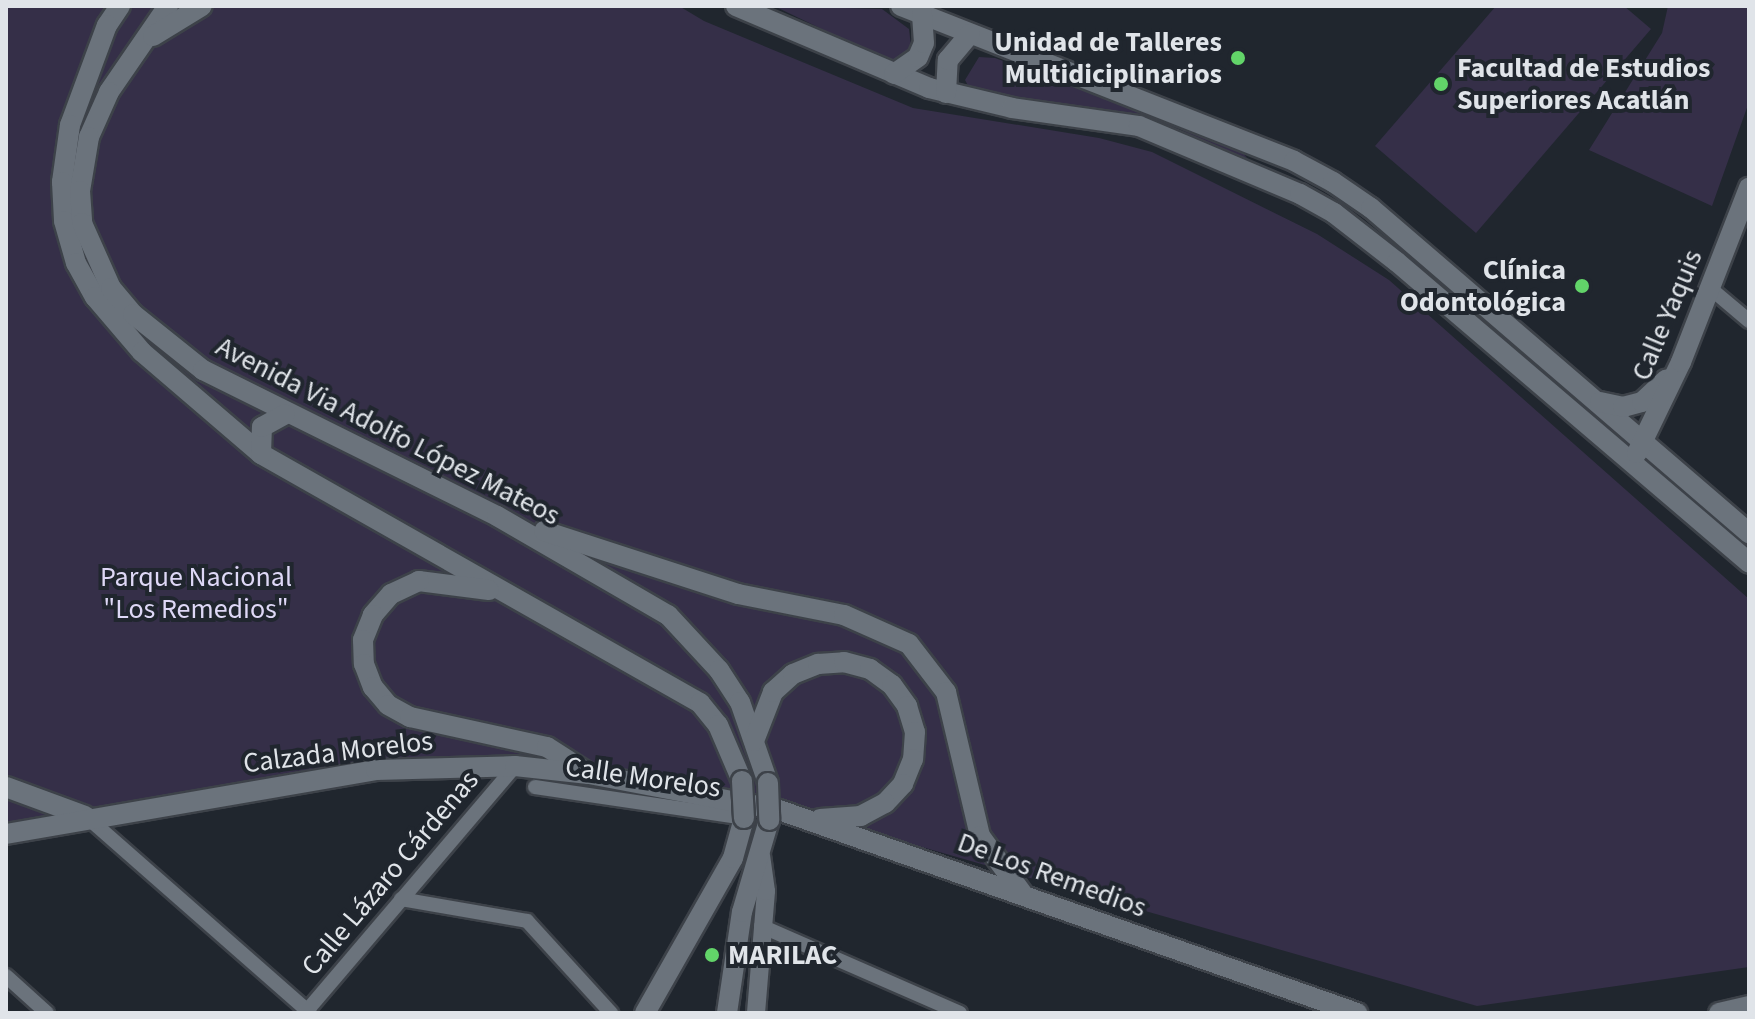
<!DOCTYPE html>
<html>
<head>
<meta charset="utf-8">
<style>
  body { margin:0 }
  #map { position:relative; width:1755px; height:1019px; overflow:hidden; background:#20262e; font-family:"Source Sans 3",sans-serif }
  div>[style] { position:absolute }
  .green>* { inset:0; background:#352f48 }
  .roads { filter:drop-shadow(2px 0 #3d4249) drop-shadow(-2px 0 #3d4249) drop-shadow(0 2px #3d4249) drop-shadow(0 -2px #3d4249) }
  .minor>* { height:14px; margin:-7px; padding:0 7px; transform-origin:7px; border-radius:7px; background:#6b737c }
  .tertiary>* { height:18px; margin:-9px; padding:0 9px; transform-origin:9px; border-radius:9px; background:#6b737c }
  .secondary>* { height:20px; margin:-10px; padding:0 10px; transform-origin:10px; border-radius:10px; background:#6b737c }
  .bridges { filter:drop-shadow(2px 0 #3d4249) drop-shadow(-2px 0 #3d4249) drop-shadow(0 2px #3d4249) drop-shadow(0 -2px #3d4249) }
  .secondary-bridge>* { height:20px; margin:-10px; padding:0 10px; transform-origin:10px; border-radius:10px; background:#6b737c }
  .dots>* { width:22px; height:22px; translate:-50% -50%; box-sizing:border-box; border:4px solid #20262e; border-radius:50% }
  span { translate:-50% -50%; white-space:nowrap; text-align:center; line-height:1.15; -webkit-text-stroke:8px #20262e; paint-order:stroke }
  .poi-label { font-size:28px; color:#e0e4e9; font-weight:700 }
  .right { translate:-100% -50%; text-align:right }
  .left { translate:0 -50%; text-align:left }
  .street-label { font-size:28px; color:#e0e4e9 }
  .park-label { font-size:28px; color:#ded8f6 }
  .frame { position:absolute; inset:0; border:8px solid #e0e4e9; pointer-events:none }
</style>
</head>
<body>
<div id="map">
  <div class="green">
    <i style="clip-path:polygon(6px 6px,679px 6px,704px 21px,913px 108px,1099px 138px,1152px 152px,1317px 234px,1389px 280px,1749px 599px,1749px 967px,1477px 1006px,705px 785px,490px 756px,6px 832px)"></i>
    <i style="clip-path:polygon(774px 6px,882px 9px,909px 29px,912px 54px,896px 62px,884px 59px)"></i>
    <i style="clip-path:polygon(1496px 6px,1624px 6px,1651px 29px,1476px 233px,1375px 146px)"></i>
    <i style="clip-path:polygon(1668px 6px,1749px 6px,1749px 102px,1712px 206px,1589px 150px,1662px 33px)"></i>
    <i style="clip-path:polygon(979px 57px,995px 58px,1239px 148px,1247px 158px,1219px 152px,1180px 129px,1136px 117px,973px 95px,965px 80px)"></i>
  </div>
  <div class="roads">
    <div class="minor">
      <i style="left:1710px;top:288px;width:51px;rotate:40.2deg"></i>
      <i style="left:535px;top:787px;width:211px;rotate:8.4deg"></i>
      <i style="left:88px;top:818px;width:295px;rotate:41.3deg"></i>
      <i style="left:401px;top:899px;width:128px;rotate:9.9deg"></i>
      <i style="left:527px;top:921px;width:125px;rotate:47.6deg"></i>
      <i style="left:761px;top:926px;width:217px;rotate:23.6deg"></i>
      <i style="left:6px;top:976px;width:55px;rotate:42.1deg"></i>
      <i style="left:305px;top:1013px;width:324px;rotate:-49.6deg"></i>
    </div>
    <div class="tertiary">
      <i style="left:756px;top:1013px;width:122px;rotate:-85.3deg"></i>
      <i style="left:766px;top:891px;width:35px;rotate:-98deg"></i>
    </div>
    <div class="secondary">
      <i style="left:120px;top:6px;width:23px;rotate:124deg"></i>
      <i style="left:107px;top:25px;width:107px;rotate:110.3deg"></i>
      <i style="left:70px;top:125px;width:58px;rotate:98deg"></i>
      <i style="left:62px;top:182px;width:39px;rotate:87deg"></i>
      <i style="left:64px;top:221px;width:44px;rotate:74.1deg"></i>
      <i style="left:76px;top:263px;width:39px;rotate:61deg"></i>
      <i style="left:95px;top:297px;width:72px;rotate:49.5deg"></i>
      <i style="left:142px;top:352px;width:157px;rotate:40.6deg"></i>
      <i style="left:261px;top:454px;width:505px;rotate:29.56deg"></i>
      <i style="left:700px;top:703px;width:28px;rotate:51deg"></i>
      <i style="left:718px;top:725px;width:61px;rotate:66.8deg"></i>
      <i style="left:168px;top:6px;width:104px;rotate:124.5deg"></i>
      <i style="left:109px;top:92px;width:49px;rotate:114deg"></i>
      <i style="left:89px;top:137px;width:55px;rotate:99.5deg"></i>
      <i style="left:80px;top:191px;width:32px;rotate:86deg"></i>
      <i style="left:82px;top:223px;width:71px;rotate:66deg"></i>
      <i style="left:111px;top:288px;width:34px;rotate:50deg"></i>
      <i style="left:133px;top:314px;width:90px;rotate:38.7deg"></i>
      <i style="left:203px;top:370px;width:328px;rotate:26.4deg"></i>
      <i style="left:497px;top:516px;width:198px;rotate:30.1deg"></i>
      <i style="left:668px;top:615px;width:75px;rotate:47.2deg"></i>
      <i style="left:719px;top:670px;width:38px;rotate:57deg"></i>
      <i style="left:740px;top:702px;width:86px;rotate:70.9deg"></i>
      <i style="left:736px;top:6px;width:210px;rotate:23deg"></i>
      <i style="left:929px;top:88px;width:85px;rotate:13.5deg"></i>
      <i style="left:1012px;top:108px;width:128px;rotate:8.1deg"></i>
      <i style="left:1139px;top:126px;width:175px;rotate:22.9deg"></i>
      <i style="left:1300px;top:194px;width:39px;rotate:29deg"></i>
      <i style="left:1334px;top:213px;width:80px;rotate:37.9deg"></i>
      <i style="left:1397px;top:262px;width:463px;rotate:40.5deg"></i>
      <i style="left:901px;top:6px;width:422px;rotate:21.5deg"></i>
      <i style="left:1294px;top:161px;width:44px;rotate:28.3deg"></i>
      <i style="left:1333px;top:182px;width:46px;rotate:34.4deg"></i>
      <i style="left:1371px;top:208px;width:499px;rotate:40.7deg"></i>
      <i style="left:153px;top:36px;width:57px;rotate:-31.5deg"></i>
      <i style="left:894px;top:74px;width:29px;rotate:-35deg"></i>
      <i style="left:918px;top:57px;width:15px;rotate:-67deg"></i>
      <i style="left:924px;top:43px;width:29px;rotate:-94deg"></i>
      <i style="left:946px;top:93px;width:33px;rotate:-87deg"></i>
      <i style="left:948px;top:60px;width:34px;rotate:-50deg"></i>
      <i style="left:1600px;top:402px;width:24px;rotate:12deg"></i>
      <i style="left:1623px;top:407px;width:20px;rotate:-15deg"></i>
      <i style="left:1642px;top:402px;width:33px;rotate:-43deg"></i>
      <i style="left:1637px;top:453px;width:101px;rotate:-64.2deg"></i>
      <i style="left:1681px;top:362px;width:187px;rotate:-68.7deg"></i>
      <i style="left:261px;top:454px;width:27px;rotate:-88deg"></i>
      <i style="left:262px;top:427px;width:26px;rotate:-29deg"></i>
      <i style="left:544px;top:531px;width:204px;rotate:18deg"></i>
      <i style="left:738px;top:594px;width:108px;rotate:11.2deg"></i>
      <i style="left:844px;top:615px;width:71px;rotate:24deg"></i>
      <i style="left:909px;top:644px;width:61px;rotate:52.4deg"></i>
      <i style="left:946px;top:692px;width:148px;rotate:76.7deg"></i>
      <i style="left:980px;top:836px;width:71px;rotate:53.6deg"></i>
      <i style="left:489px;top:590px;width:71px;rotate:-172.7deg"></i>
      <i style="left:419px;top:581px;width:31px;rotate:155deg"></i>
      <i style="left:391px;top:594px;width:28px;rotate:131deg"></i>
      <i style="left:373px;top:615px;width:27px;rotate:112deg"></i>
      <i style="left:363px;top:640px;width:24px;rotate:88deg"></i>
      <i style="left:364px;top:664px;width:25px;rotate:69deg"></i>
      <i style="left:373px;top:687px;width:23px;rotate:50deg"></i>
      <i style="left:388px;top:705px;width:25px;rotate:29deg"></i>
      <i style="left:410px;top:717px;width:140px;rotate:12.4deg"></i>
      <i style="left:547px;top:747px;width:50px;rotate:32.7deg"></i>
      <i style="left:754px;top:741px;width:53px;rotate:-68.8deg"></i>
      <i style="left:773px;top:692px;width:27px;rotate:-42deg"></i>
      <i style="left:793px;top:674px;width:27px;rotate:-22deg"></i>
      <i style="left:818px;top:664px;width:26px;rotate:-4deg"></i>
      <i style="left:844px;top:662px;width:27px;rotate:15deg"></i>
      <i style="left:870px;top:669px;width:27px;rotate:36deg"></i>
      <i style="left:892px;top:685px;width:26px;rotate:54deg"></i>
      <i style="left:907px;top:706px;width:27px;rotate:73deg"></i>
      <i style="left:915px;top:732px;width:27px;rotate:94deg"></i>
      <i style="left:913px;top:759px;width:27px;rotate:112deg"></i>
      <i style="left:903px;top:784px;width:26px;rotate:133deg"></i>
      <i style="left:885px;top:803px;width:27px;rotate:152deg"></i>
      <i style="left:861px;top:816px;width:41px;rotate:175.8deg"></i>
      <i style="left:6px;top:787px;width:84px;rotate:20.2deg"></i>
      <i style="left:6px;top:834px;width:375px;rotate:-9.8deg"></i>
      <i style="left:376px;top:770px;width:139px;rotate:-1.6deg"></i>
      <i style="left:515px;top:766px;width:74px;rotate:6.2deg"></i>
      <i style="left:589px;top:774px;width:193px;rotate:10.7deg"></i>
      <i style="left:779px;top:810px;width:613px;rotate:19.35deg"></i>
      <i style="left:645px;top:1013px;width:178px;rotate:-60.4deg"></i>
      <i style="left:733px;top:858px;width:41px;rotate:-74.6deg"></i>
      <i style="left:727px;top:1013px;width:102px;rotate:-81.6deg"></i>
      <i style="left:742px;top:912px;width:96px;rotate:-73.6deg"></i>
      <i style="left:1719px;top:1013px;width:31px;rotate:-13deg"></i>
    </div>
  </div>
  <div class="bridges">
    <div class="secondary-bridge">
      <i style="left:742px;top:781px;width:37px;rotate:87deg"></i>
      <i style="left:768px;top:783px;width:37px;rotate:88deg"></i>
    </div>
  </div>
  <div class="dots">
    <i style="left:1238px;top:58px;background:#62d469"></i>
    <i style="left:1441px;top:84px;background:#62d469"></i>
    <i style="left:1582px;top:286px;background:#62d469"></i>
    <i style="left:712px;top:955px;background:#62d469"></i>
  </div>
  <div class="poi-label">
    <span class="right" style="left:1222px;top:58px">Unidad de Talleres<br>Multidiciplinarios</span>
    <span class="left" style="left:1457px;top:84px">Facultad de Estudios<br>Superiores Acatlán</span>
    <span class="right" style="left:1566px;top:286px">Clínica<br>Odontológica</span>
    <span class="left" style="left:728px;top:955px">MARILAC</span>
  </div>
  <div class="street-label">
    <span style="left:1667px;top:315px;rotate:-67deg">Calle Yaquis</span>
    <span style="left:388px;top:431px;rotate:27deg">Avenida Via Adolfo López Mateos</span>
    <span style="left:338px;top:752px;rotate:-7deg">Calzada Morelos</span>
    <span style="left:643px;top:777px;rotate:8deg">Calle Morelos</span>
    <span style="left:390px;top:873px;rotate:-50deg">Calle Lázaro Cárdenas</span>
    <span style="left:1052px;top:875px;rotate:20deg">De Los Remedios</span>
  </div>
  <div class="park-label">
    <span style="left:196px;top:593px">Parque Nacional<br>"Los Remedios"</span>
  </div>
  <div class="frame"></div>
</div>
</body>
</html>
